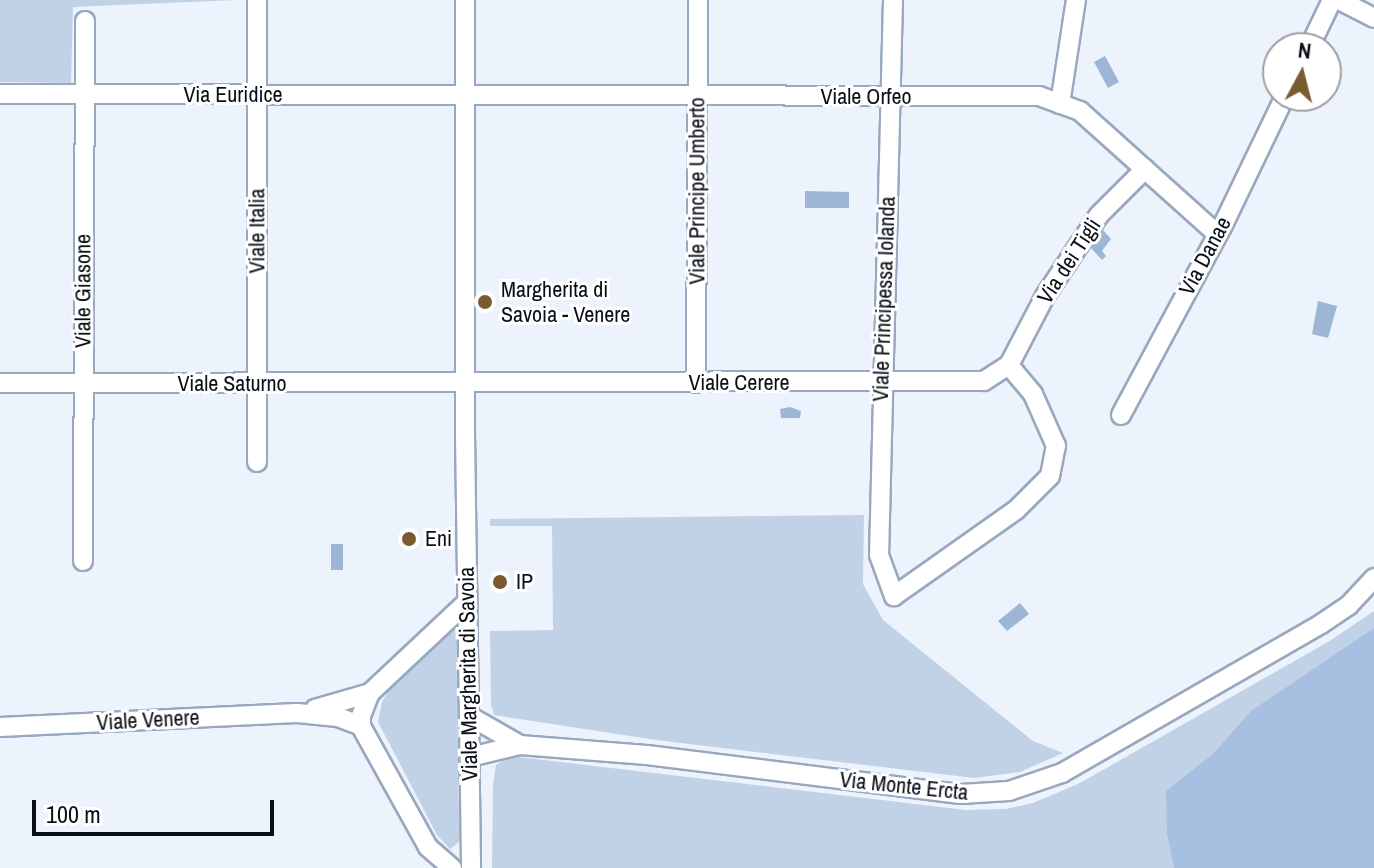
<!DOCTYPE html>
<html>
<head>
<meta charset="utf-8">
<style>
  body { margin:0 }
  #map { position:relative; width:1374px; height:868px; overflow:hidden; background:#ecf3fd; font-family:"Archivo Narrow",sans-serif }
  div>[style] { position:absolute }
  .green>* { inset:0; background:#c1d2e7 }
  .forest>* { inset:0; background:#a7c0e1 }
  .water>* { inset:0; background:#9db6d6 }
  .roads { filter:drop-shadow(2px 0 #98a8be) drop-shadow(-2px 0 #98a8be) drop-shadow(0 2px #98a8be) drop-shadow(0 -2px #98a8be) }
  .minor>* { height:18px; margin:-9px; padding:0 9px; transform-origin:9px; border-radius:9px; background:#fff }
  .dots>* { width:22px; height:22px; translate:-50% -50%; box-sizing:border-box; border:4px solid #fff; border-radius:50% }
  span { translate:-50% -50%; white-space:nowrap; text-align:center; line-height:1.15; -webkit-text-stroke:6px #fff; paint-order:stroke }
  .street-label { font-size:22px; color:#0a0f17 }
  .poi-label { font-size:22px; color:#0a0f17 }
  .left { translate:0 -50%; text-align:left }
  .north { position:absolute; left:1262px; top:32px; width:80px; height:80px; box-sizing:border-box; background:#fff; border:2px solid #9d9fa2; border-radius:50%; rotate:7deg; font-size:22px; font-weight:700; line-height:32px; text-align:center; color:#0a0f17 }
  .north::after { content:''; display:block; margin:auto; width:28px; height:36px; background:#795b2f; clip-path:polygon(50% 0,100% 100%,50% 72%,0 100%) }
  .scale { position:absolute; left:32px; top:800px; width:242px; height:36px; box-sizing:border-box; border:4px solid #0a0f17; border-top:0; padding-left:10px; font-size:24px; line-height:28px; white-space:nowrap; color:#0a0f17; -webkit-text-stroke:6px #fff; paint-order:stroke }
</style>
</head>
<body>
<div id="map">
  <div class="green">
    <i style="clip-path:polygon(0 0,236px 0,73px 7px,71px 83px,0 82px)"></i>
    <i style="clip-path:polygon(864px 515px,863px 584px,883px 620px,1033px 741px,1063px 753px,1020px 772px,974px 778px,656px 740px,494px 715px,491px 705px,490px 631px,553px 630px,552px 526px,490px 526px,490px 519px)"></i>
    <i style="clip-path:polygon(1374px 611px,1374px 868px,492px 868px,493px 784px,496px 765px,510px 756px,966px 810px,1006px 809px,1033px 803px,1080px 783px,1328px 642px)"></i>
    <i style="clip-path:polygon(450px 630px,455px 630px,458px 637px,459px 842px,450px 849px,437px 835px,378px 722px,382px 702px,389px 690px)"></i>
  </div>
  <div class="forest">
    <i style="clip-path:polygon(1374px 628px,1374px 868px,1174px 868px,1167px 833px,1166px 791px,1213px 754px,1251px 711px)"></i>
  </div>
  <div class="water">
    <i style="clip-path:polygon(1105px 56px,1119px 82px,1108px 88px,1094px 62px)"></i>
    <i style="clip-path:polygon(805px 191px,849px 192px,849px 208px,805px 208px)"></i>
    <i style="clip-path:polygon(1103px 230px,1111px 239px,1102px 251px,1106px 256px,1102px 260px,1091px 248px)"></i>
    <i style="clip-path:polygon(1318px 301px,1337px 306px,1328px 338px,1312px 334px)"></i>
    <i style="clip-path:polygon(790px 407px,801px 411px,800px 418px,781px 418px,780px 409px)"></i>
    <i style="clip-path:polygon(331px 544px,343px 544px,343px 570px,331px 570px)"></i>
    <i style="clip-path:polygon(1020px 603px,1029px 614px,1007px 631px,998px 621px)"></i>
  </div>
  <div class="roads">
    <div class="minor">
      <i style="left:465px;top:0;width:433px;rotate:90deg"></i>
      <i style="left:465px;top:433px;width:435px;rotate:89.2deg"></i>
      <i style="left:893px;top:0;width:555px;rotate:91.44deg"></i>
      <i style="left:879px;top:555px;width:44px;rotate:69.9deg"></i>
      <i style="left:894px;top:596px;width:149px;rotate:-35.2deg"></i>
      <i style="left:1016px;top:510px;width:48px;rotate:-45deg"></i>
      <i style="left:1050px;top:476px;width:31px;rotate:-79deg"></i>
      <i style="left:1056px;top:446px;width:57px;rotate:-113.9deg"></i>
      <i style="left:1033px;top:394px;width:38px;rotate:-130deg"></i>
      <i style="left:1339px;top:0;width:39px;rotate:27deg"></i>
      <i style="left:1309px;top:48px;width:53px;rotate:-64.4deg"></i>
      <i style="left:0;top:94px;width:1039px;rotate:0.11deg"></i>
      <i style="left:1039px;top:96px;width:44px;rotate:20.1deg"></i>
      <i style="left:1080px;top:111px;width:184px;rotate:41.9deg"></i>
      <i style="left:1060px;top:104px;width:105px;rotate:-81.3deg"></i>
      <i style="left:1009px;top:365px;width:78px;rotate:-62.4deg"></i>
      <i style="left:1045px;top:296px;width:97px;rotate:-56.3deg"></i>
      <i style="left:1099px;top:215px;width:65px;rotate:-45deg"></i>
      <i style="left:0;top:383px;width:984px;rotate:-0.12deg"></i>
      <i style="left:984px;top:381px;width:30px;rotate:-33deg"></i>
      <i style="left:696px;top:383px;width:383px;rotate:-89.7deg"></i>
      <i style="left:1121px;top:415px;width:213px;rotate:-61.8deg"></i>
      <i style="left:1222px;top:227px;width:145px;rotate:-64.3deg"></i>
      <i style="left:257px;top:462px;width:462px;rotate:-90deg"></i>
      <i style="left:83px;top:561px;width:540px;rotate:-89.79deg"></i>
      <i style="left:315px;top:709px;width:57px;rotate:-16.2deg"></i>
      <i style="left:471px;top:717px;width:56px;rotate:29.7deg"></i>
      <i style="left:0;top:727px;width:297px;rotate:-2.7deg"></i>
      <i style="left:297px;top:713px;width:41px;rotate:5.6deg"></i>
      <i style="left:338px;top:717px;width:25px;rotate:21deg"></i>
      <i style="left:470px;top:757px;width:51px;rotate:-13.5deg"></i>
      <i style="left:520px;top:745px;width:127px;rotate:4.5deg"></i>
      <i style="left:647px;top:755px;width:316px;rotate:7.1deg"></i>
      <i style="left:961px;top:794px;width:48px;rotate:-3.6deg"></i>
      <i style="left:1009px;top:791px;width:56px;rotate:-18.8deg"></i>
      <i style="left:1062px;top:773px;width:299px;rotate:-29.9deg"></i>
      <i style="left:1321px;top:624px;width:34px;rotate:-34deg"></i>
      <i style="left:1349px;top:605px;width:37px;rotate:-47deg"></i>
      <i style="left:452px;top:868px;width:32px;rotate:-139deg"></i>
      <i style="left:428px;top:847px;width:138px;rotate:-119deg"></i>
      <i style="left:361px;top:726px;width:10px;rotate:-90deg"></i>
      <i style="left:361px;top:716px;width:25px;rotate:-69deg"></i>
      <i style="left:370px;top:693px;width:133px;rotate:-43.2deg"></i>
    </div>
  </div>
  <div class="dots">
    <i style="left:485px;top:302px;background:#795b2f"></i>
    <i style="left:409px;top:539px;background:#795b2f"></i>
    <i style="left:500px;top:582px;background:#795b2f"></i>
  </div>
  <div class="street-label">
    <span style="left:233px;top:95px">Via Euridice</span>
    <span style="left:866px;top:97px">Viale Orfeo</span>
    <span style="left:697px;top:191px;rotate:-90deg">Viale Principe Umberto</span>
    <span style="left:257px;top:231px;rotate:-90deg">Viale Italia</span>
    <span style="left:1205px;top:256px;rotate:-62deg">Via Danae</span>
    <span style="left:1069px;top:261px;rotate:-57deg">Via dei Tigli</span>
    <span style="left:83px;top:291px;rotate:-90deg">Viale Giasone</span>
    <span style="left:884px;top:299px;rotate:-88deg">Viale Principessa Iolanda</span>
    <span style="left:739px;top:383px">Viale Cerere</span>
    <span style="left:232px;top:384px">Viale Saturno</span>
    <span style="left:468px;top:674px;rotate:-91deg">Viale Margherita di Savoia</span>
    <span style="left:148px;top:720px;rotate:-3deg">Viale Venere</span>
    <span style="left:904px;top:786px;rotate:6deg">Via Monte Ercta</span>
  </div>
  <div class="poi-label">
    <span class="left" style="left:501px;top:302px">Margherita di<br>Savoia - Venere</span>
    <span class="left" style="left:425px;top:539px">Eni</span>
    <span class="left" style="left:516px;top:582px">IP</span>
  </div>
  <div class="north">N</div>
  <div class="scale">100 m</div>
</div>
</body>
</html>
